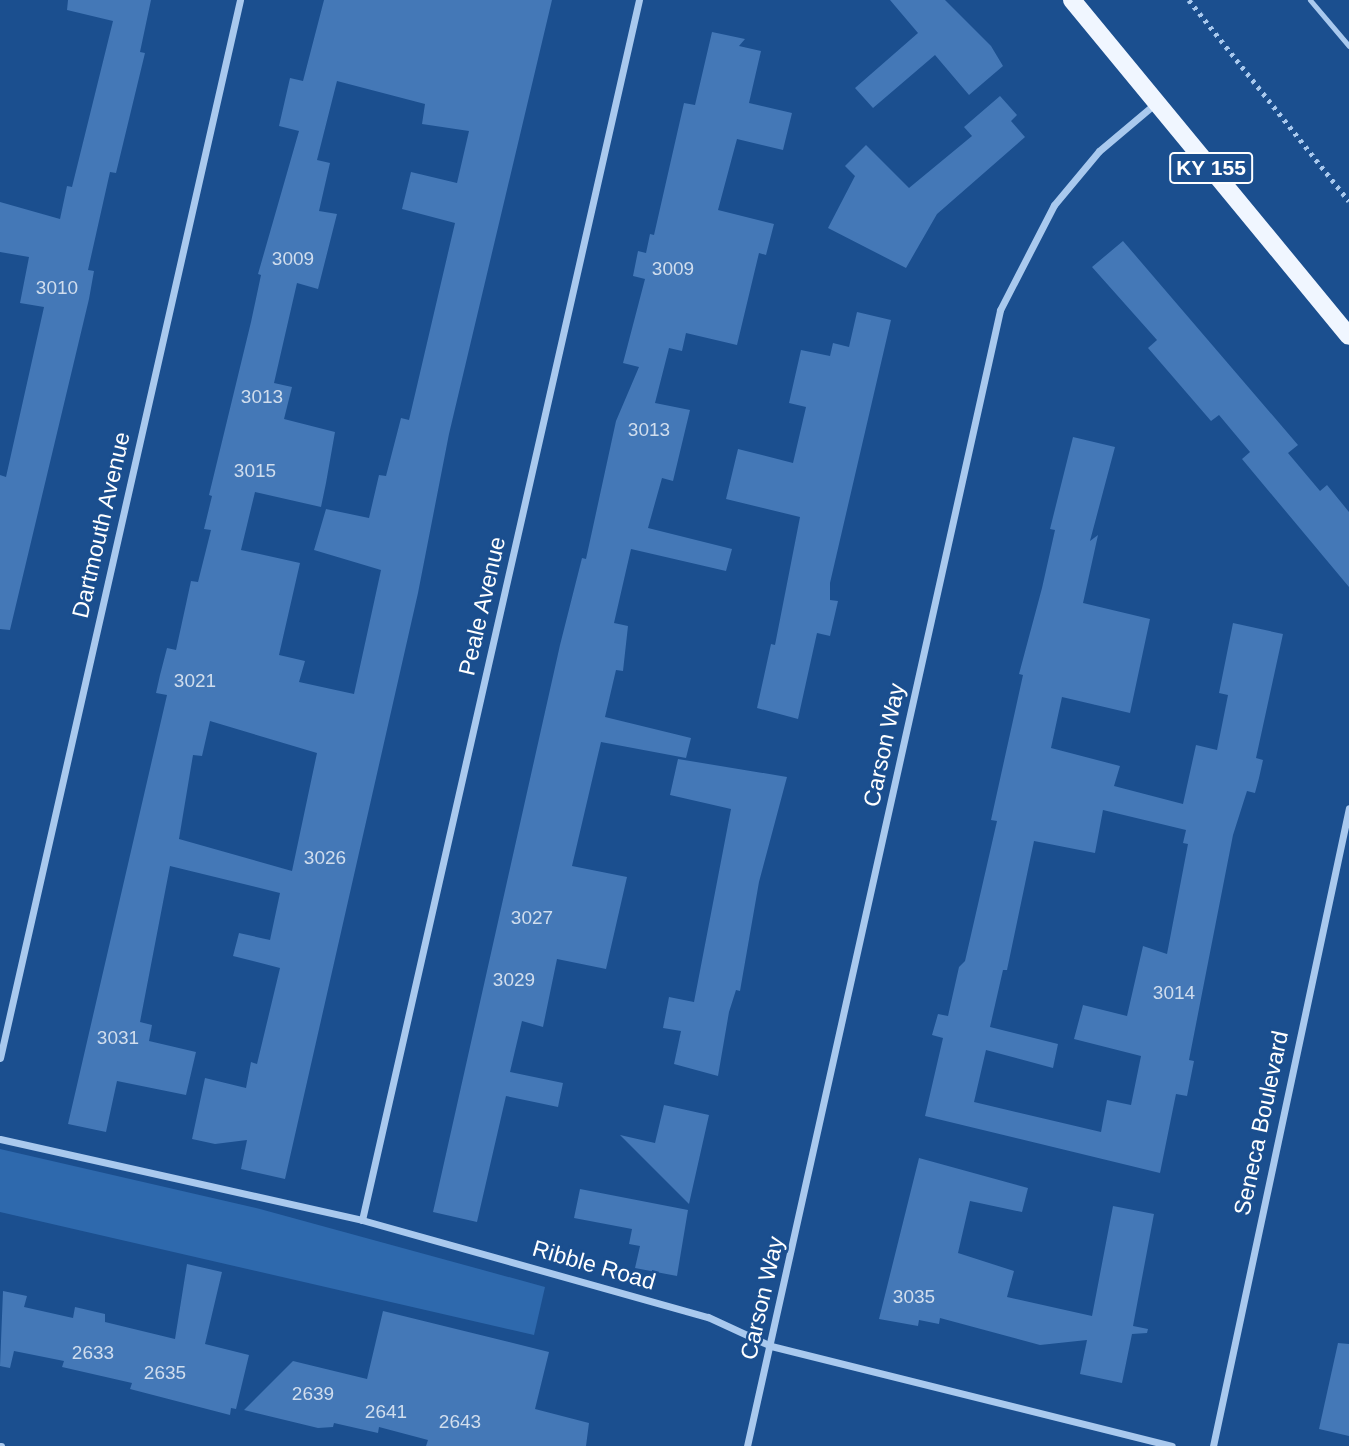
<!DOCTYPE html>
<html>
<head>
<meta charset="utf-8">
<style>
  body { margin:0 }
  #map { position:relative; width:1349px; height:1446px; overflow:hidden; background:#1b4f8f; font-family:Helvetica,sans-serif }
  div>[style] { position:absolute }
  .green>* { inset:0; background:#2e69ad }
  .building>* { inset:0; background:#4478b7 }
  .path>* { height:4.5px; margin-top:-2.25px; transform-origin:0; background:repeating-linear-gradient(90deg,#a9c9ee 0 3.5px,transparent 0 8.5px) }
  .service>* { height:5px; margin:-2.5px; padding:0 2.5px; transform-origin:2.5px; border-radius:2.5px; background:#a9c9ee }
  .minor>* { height:7px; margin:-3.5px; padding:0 3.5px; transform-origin:3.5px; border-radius:3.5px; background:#a9c9ee }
  .primary>* { height:18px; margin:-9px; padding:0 9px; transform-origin:9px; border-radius:9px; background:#f0f6ff }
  span { translate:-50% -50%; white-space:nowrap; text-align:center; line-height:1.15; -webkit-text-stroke:5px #1b4f8f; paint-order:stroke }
  .number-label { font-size:19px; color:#d0dded }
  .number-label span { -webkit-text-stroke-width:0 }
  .shield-label span { padding:2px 5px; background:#1b4f8f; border:2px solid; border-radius:5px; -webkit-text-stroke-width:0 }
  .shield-label { font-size:21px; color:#fff; font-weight:700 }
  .street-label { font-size:23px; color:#fff }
</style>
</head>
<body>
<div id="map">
  <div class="green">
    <i style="clip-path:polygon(0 1149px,260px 1209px,545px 1287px,534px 1335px,0 1212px)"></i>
  </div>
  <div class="building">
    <i style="clip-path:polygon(68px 0,151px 0,140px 52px,145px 53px,116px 173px,110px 172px,88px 270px,94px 271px,89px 299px,10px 630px,0 629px,0 475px,6px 477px,44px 307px,20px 303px,29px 257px,0 252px,0 202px,60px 219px,67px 186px,72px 187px,113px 21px,67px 10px)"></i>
    <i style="clip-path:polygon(evenodd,324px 0,552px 0,449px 434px,418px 593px,285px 1179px,241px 1169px,247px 1140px,215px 1144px,192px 1139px,205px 1078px,246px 1088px,251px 1062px,257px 1064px,280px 968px,233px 956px,239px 933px,270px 940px,280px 893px,170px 866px,140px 1022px,152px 1025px,149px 1041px,196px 1052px,186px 1095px,117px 1081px,106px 1132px,68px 1124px,167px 695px,156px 693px,160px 675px,167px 648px,176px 650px,191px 581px,198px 582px,211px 530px,204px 529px,212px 496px,209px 495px,251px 322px,261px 275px,258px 274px,299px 131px,279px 126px,290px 78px,303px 81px,324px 0,337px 81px,425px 104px,422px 124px,469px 131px,457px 183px,411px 172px,402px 209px,455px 223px,409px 420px,401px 418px,386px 476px,379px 475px,369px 518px,326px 509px,314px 550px,381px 570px,354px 694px,299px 682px,305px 661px,279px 655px,300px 563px,241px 550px,255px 492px,321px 507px,326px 483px,335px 432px,284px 419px,292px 387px,274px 383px,297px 283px,318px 289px,337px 214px,319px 211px,330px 163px,317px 160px,337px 81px,324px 0,210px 721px,317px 753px,292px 871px,179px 839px,193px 755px,202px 756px,210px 721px)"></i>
    <i style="clip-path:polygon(890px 0,945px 0,991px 46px,1003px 66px,969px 95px,935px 55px,873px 108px,855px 88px,918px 33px)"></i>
    <i style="clip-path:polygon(712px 32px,745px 39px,739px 46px,761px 51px,749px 103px,792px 113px,783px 150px,737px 139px,718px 210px,774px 224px,766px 255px,759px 253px,737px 345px,686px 333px,682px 351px,669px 348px,655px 403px,690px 410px,673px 481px,662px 478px,648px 528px,732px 549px,726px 571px,631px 549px,614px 623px,628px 626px,623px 671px,616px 670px,605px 717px,691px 738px,686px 758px,601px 742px,572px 866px,627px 877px,606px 969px,557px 959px,543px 1027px,522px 1021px,510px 1072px,563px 1083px,558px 1107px,506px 1096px,477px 1222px,433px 1212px,560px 645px,582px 558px,586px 559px,616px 421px,639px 367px,623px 363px,645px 279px,633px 276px,638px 251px,646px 253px,650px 234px,654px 235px,684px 103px,695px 105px)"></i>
    <i style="clip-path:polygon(1000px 96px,1017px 115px,1011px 121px,1025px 137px,937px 214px,906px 268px,828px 228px,855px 176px,845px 166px,866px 145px,909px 188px,972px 136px,964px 127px)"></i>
    <i style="clip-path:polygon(1123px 241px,1298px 445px,1288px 453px,1320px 491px,1327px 485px,1349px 512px,1349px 587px,1242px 459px,1250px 452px,1219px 415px,1211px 421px,1148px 348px,1157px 340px,1092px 267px)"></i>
    <i style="clip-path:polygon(857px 312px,891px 320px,830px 583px,830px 600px,838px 601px,830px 636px,817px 633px,798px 719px,757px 708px,771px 644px,775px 645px,800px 517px,726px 499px,738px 449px,793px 463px,806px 407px,789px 403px,801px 350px,830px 356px,833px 343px,849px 347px)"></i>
    <i style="clip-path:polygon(evenodd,1073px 437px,1115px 447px,1090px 541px,1098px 535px,1083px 603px,1150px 619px,1130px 713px,1062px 697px,1051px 748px,1120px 766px,1114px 786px,1183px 804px,1196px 745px,1217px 750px,1228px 695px,1219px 693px,1233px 623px,1283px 634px,1256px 758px,1263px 760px,1259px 778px,1255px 793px,1247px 791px,1233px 835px,1189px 1060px,1194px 1061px,1187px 1096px,1176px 1094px,1160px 1173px,925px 1116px,943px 1038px,932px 1035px,938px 1014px,948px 1016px,959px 967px,965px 961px,997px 821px,991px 820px,1023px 675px,1019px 674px,1042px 588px,1055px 530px,1050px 529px,1073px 437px,1103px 810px,1186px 830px,1183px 843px,1188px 844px,1167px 954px,1143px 946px,1127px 1016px,1083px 1005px,1074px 1039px,1141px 1056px,1131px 1105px,1107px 1100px,1101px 1132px,974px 1102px,986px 1050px,1053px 1068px,1058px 1044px,990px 1027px,1003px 970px,1007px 970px,1034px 841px,1095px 853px,1103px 810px)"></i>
    <i style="clip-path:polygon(678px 759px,787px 777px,759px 882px,740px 991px,736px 990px,729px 1012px,718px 1076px,674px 1064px,681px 1031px,663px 1028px,669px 997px,694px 1002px,731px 809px,670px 795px)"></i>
    <i style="clip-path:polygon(664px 1105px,709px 1115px,689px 1204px,620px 1135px,655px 1143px)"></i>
    <i style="clip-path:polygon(919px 1158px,1028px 1188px,1022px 1212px,970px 1201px,958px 1253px,1014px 1271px,1007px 1297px,1092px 1316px,1113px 1206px,1154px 1214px,1133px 1326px,1148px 1329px,1147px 1333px,1132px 1334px,1122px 1383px,1080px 1374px,1087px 1340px,1040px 1345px,940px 1318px,939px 1324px,919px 1320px,918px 1326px,879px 1319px)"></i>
    <i style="clip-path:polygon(580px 1189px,688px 1210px,677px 1276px,635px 1268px,640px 1246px,629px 1244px,632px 1229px,574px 1218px)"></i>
    <i style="clip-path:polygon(187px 1264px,222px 1272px,205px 1344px,249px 1355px,236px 1409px,231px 1408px,230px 1415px,130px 1389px,132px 1383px,62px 1367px,64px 1361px,14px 1351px,10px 1368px,0 1366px,3px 1291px,27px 1296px,24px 1307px,73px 1318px,75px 1307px,105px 1314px,105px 1322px,175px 1339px)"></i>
    <i style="clip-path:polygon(383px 1311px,549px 1352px,535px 1409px,589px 1423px,586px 1446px,426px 1446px,428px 1440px,379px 1427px,378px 1433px,334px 1423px,333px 1427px,318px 1428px,244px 1410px,293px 1361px,367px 1379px)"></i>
    <i style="clip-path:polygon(1338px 1343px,1349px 1344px,1349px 1436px,1319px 1429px)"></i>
  </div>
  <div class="path">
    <i style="left:1189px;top:0;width:257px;rotate:51.5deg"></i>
  </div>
  <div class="service">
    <i style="left:1310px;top:0;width:60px;rotate:49.7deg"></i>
  </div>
  <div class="minor">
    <i style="left:0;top:1058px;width:1085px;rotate:-77.22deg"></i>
    <i style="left:0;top:1139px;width:371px;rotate:12.6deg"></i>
    <i style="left:362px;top:1220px;width:359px;rotate:15.7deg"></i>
    <i style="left:708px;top:1317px;width:69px;rotate:24.7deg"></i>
    <i style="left:771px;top:1346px;width:413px;rotate:14deg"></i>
    <i style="left:362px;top:1220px;width:1251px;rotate:-77.21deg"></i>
    <i style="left:0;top:1446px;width:1px"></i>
    <i style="left:747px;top:1446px;width:1164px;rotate:-77.44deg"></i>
    <i style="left:1000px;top:310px;width:118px;rotate:-62.8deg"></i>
    <i style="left:1054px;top:205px;width:70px;rotate:-50.2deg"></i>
    <i style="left:1099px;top:151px;width:75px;rotate:-40.1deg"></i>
    <i style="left:1213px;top:1446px;width:652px;rotate:-77.97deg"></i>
  </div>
  <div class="primary">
    <i style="left:1072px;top:0;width:435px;rotate:50.5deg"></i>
  </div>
  <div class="number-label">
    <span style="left:293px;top:259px">3009</span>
    <span style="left:673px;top:269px">3009</span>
    <span style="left:57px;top:288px">3010</span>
    <span style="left:262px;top:397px">3013</span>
    <span style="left:649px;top:430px">3013</span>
    <span style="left:255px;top:471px">3015</span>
    <span style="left:195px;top:681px">3021</span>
    <span style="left:325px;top:858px">3026</span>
    <span style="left:532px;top:918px">3027</span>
    <span style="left:514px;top:980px">3029</span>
    <span style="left:1174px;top:993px">3014</span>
    <span style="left:118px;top:1038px">3031</span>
    <span style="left:914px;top:1297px">3035</span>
    <span style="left:93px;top:1353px">2633</span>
    <span style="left:165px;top:1373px">2635</span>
    <span style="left:313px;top:1394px">2639</span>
    <span style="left:386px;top:1412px">2641</span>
    <span style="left:460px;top:1422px">2643</span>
  </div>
  <div class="shield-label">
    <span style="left:1211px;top:168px">KY 155</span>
  </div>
  <div class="street-label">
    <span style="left:101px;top:525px;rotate:-77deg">Dartmouth Avenue</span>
    <span style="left:482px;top:606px;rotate:-77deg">Peale Avenue</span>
    <span style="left:884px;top:745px;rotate:-78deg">Carson Way</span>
    <span style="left:1261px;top:1123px;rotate:-78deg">Seneca Boulevard</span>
    <span style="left:594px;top:1265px;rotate:16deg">Ribble Road</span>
    <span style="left:762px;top:1298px;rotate:-77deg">Carson Way</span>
  </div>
</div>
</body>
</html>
